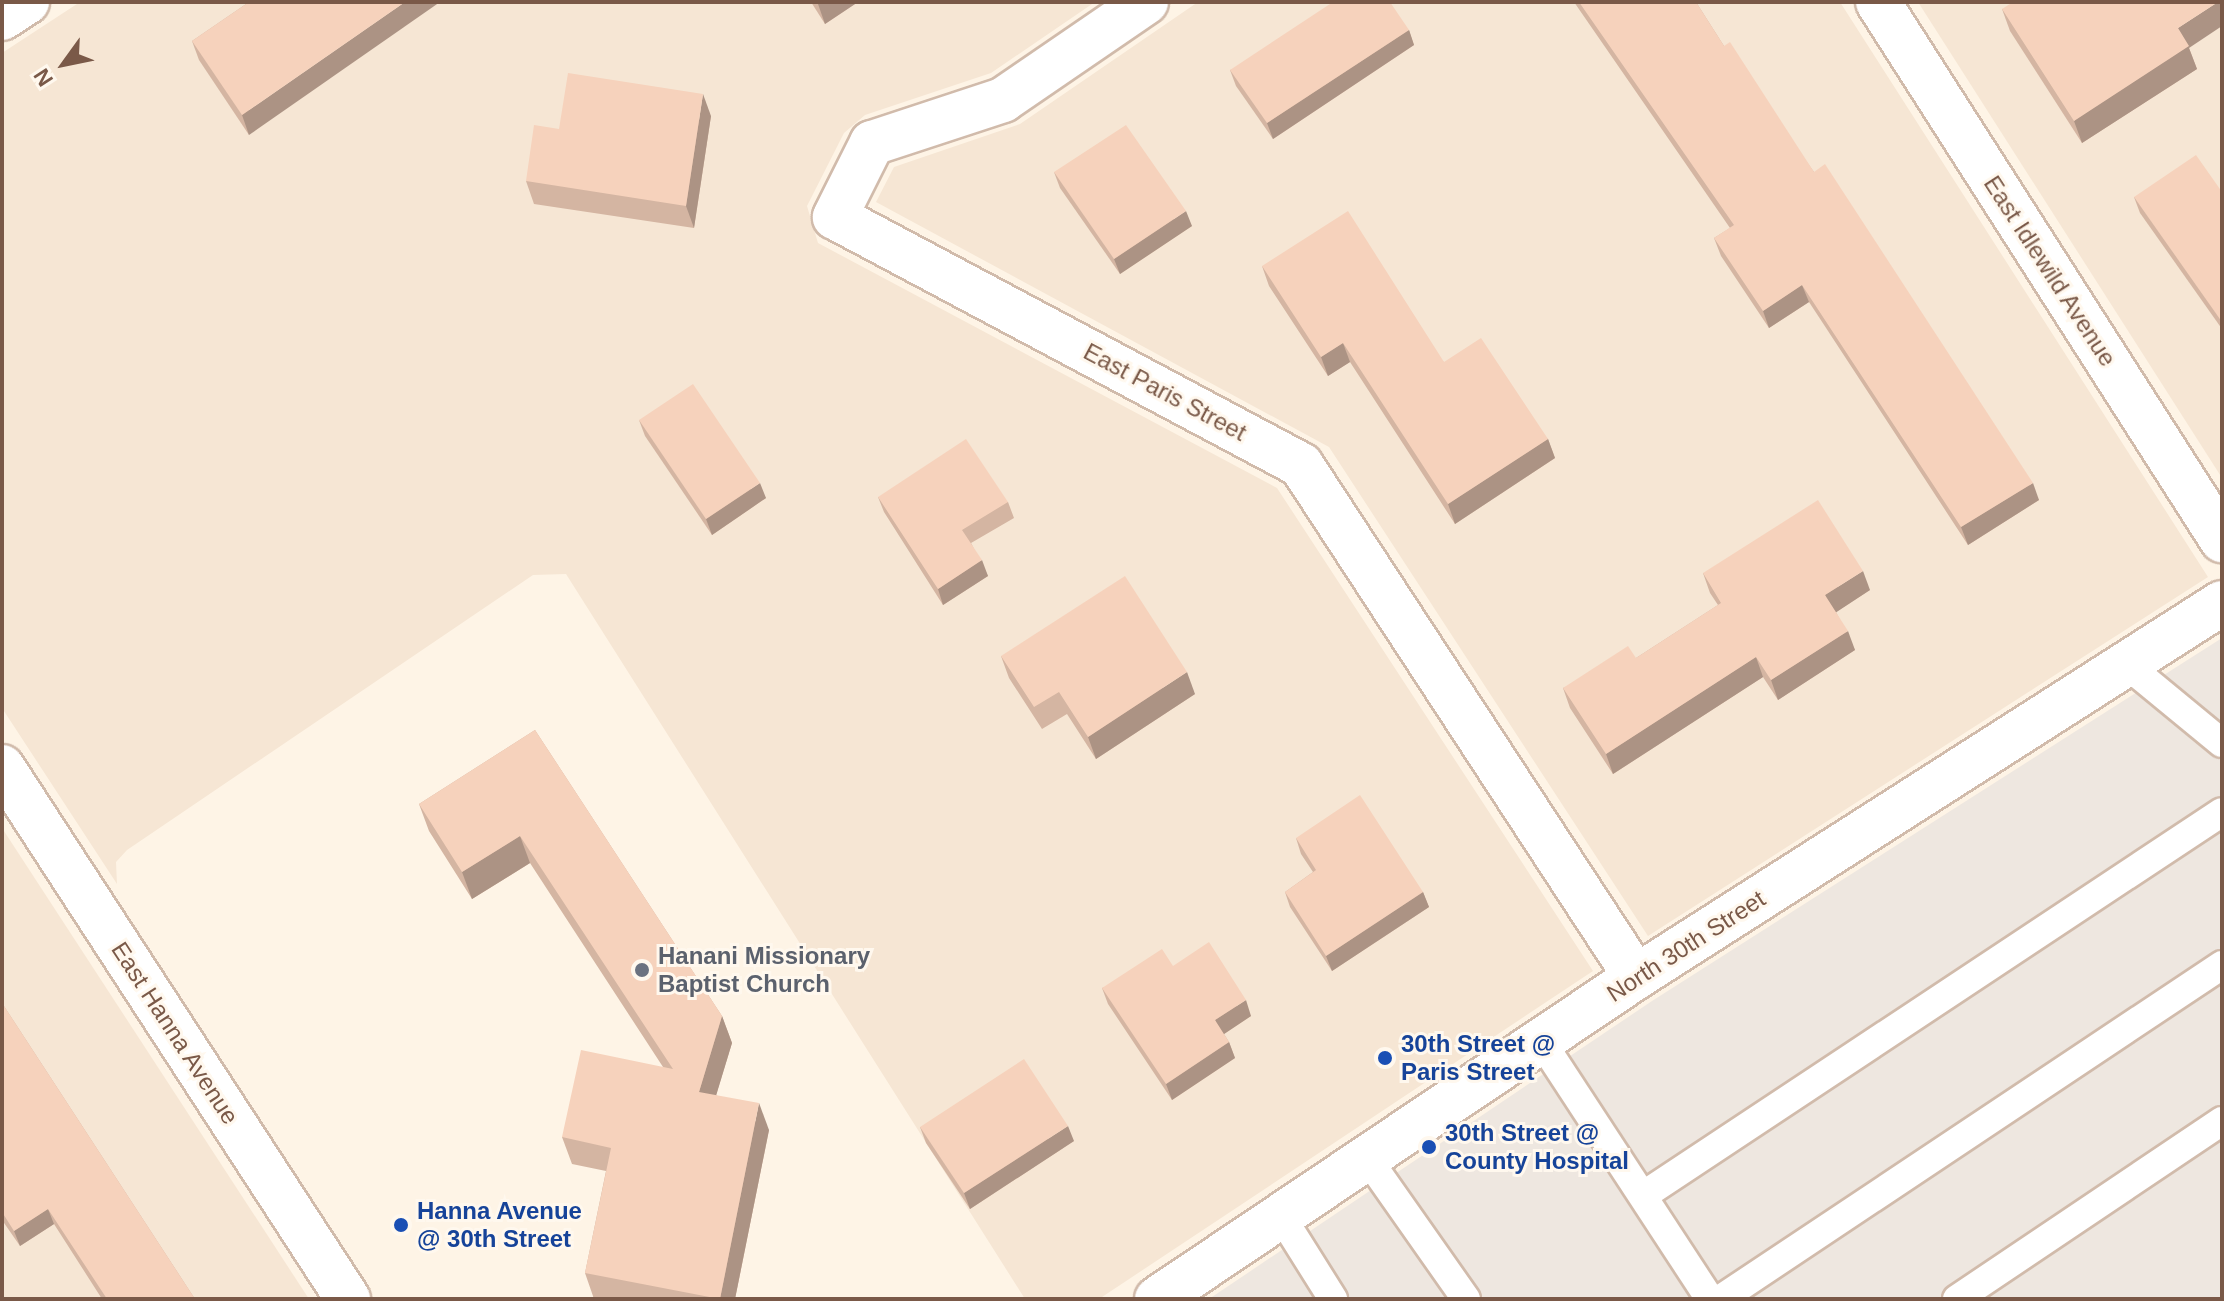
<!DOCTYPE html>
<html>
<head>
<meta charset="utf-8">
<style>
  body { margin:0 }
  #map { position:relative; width:2224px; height:1301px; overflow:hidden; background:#fef4e6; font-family:Helvetica,sans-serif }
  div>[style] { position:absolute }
  .residential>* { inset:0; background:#f6e6d4 }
  .industrial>* { inset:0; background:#eee7e0 }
  .roads { filter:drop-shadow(2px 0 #d1bbab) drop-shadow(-2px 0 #d1bbab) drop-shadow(0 2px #d1bbab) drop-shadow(0 -2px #d1bbab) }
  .service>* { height:28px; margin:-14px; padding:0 14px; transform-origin:14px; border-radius:14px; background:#fff }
  .minor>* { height:44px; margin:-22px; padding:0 22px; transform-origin:22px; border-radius:22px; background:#fff }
  .tertiary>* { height:44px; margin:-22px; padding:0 22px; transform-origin:22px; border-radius:22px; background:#fff }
  .wall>* { inset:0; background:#d4b5a2 }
  .shaded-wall>* { inset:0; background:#ac9384 }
  .building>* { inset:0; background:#f6d2bc }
  .dots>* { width:22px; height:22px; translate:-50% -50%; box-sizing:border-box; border:4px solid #fff8ee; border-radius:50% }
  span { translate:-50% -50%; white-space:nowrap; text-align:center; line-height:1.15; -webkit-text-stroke:6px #fff8ee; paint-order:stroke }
  .street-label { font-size:24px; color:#7a5948 }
  .worship-label { font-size:24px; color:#5b616d; font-weight:700 }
  .left { translate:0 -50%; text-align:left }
  .transit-label { font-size:24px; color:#164399; font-weight:700 }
  .frame { position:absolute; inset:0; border:4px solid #7a5948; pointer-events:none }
  .north { position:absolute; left:24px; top:24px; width:80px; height:80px; -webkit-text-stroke:6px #fff8ee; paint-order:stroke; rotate:237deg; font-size:22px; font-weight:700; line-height:32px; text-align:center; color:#7a5948 }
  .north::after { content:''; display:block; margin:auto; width:28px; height:36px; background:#7a5948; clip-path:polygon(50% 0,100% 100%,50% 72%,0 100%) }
</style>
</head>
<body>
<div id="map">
  <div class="residential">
    <i style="clip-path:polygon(80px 2px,1095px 2px,991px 73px,865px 115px,844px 133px,807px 206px,818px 243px,1277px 488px,1593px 971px,1099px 1299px,1025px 1299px,566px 574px,533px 575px,127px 850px,116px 862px,117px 884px,2px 708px,2px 53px)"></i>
    <i style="clip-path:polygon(1198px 2px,1840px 2px,2208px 577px,1648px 936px,1329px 447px,876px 202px,894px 167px,1020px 124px)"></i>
    <i style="clip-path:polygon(1918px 2px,2222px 2px,2222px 478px)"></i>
    <i style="clip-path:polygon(2px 828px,309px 1299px,2px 1299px)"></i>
  </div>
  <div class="industrial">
    <i style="clip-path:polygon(2222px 638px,2222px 1299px,1209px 1299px,1652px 1001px)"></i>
  </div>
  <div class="roads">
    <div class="service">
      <i style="left:2126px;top:664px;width:124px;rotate:39.5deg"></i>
      <i style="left:1541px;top:1041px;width:308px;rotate:56.8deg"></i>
      <i style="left:1367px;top:1158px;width:172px;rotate:54.9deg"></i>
      <i style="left:1644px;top:1195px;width:693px;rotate:-33.53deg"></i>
      <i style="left:1281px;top:1216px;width:98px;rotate:57.9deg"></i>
      <i style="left:1721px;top:1299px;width:602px;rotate:-33.69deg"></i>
      <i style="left:1957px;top:1299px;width:319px;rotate:-33.9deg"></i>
    </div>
    <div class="minor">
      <i style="left:1146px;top:2px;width:173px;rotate:145.6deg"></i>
      <i style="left:1003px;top:100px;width:138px;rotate:161.8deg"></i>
      <i style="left:872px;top:143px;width:83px;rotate:116.6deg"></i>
      <i style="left:835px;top:217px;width:528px;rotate:28.02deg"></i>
      <i style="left:1301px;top:465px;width:612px;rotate:56.8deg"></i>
      <i style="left:1878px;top:2px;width:639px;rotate:57.4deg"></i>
      <i style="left:2px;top:18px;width:30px;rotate:-33deg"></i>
    </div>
    <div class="tertiary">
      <i style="left:2px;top:767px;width:635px;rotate:56.96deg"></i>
      <i style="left:1157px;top:1299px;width:577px;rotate:-33.91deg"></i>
      <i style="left:1636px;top:977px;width:695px;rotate:-32.55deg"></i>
    </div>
  </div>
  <div class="wall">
    <i style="clip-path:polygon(249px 2px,249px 135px,199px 60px,192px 41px)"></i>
    <i style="clip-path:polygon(811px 2px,858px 2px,825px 24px)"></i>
    <i style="clip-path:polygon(1574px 2px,1696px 2px,1724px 46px,1814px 172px,2039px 500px,1968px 545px,1809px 302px,1769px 328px,1721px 256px,1714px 238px,1730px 228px)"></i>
    <i style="clip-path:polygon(2002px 9px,2189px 48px,2197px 69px,2082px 143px,2010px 31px)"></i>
    <i style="clip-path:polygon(1409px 30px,1414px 45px,1273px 139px,1236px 86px,1230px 70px)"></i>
    <i style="clip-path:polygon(711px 116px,694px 228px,534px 204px,526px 181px)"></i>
    <i style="clip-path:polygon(1054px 172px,1192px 226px,1120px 274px,1060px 188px)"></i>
    <i style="clip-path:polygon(2222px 192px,2222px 329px,2140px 213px,2134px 197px)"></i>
    <i style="clip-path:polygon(1262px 266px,1444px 362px,1548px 439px,1555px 458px,1455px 524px,1350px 362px,1328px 376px,1269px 286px)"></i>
    <i style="clip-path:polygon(639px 420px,766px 498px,712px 535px,645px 436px)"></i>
    <i style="clip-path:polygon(878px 497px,1008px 502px,1014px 518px,971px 543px,988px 576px,943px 605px,884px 512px)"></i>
    <i style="clip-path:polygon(1703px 573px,1870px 590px,1836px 612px,1855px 650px,1778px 700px,1763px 677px,1613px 774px,1570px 708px,1563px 688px,1636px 658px,1718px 605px,1710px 593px)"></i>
    <i style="clip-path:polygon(1001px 656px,1195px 694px,1096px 759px,1067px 714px,1042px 729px,1009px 678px)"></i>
    <i style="clip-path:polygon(535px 730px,722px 1016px,732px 1043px,716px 1095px,769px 1130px,735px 1299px,594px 1299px,585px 1273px,606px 1171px,572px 1164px,562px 1137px,663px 1067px,530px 863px,472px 899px,429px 831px,419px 804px)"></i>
    <i style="clip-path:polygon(1296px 838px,1423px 892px,1429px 907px,1332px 971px,1290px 907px,1285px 892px,1313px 872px,1301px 854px)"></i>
    <i style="clip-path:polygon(1173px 966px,1251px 1016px,1224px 1034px,1229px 1042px,1235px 1058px,1172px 1100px,1108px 1004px,1102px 988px)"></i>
    <i style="clip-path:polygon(2px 1003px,195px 1299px,102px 1299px,54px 1224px,20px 1246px,2px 1220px)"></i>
    <i style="clip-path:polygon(920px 1127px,1074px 1141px,970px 1209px,926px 1143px)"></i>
  </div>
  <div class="shaded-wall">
    <i style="clip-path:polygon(405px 2px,440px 2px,249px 135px,242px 115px)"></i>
    <i style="clip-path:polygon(821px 2px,858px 2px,825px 24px,818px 4px)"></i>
    <i style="clip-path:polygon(2218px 2px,2222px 2px,2222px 26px,2189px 48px,2197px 69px,2082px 143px,2074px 121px,2178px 28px)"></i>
    <i style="clip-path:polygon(1409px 30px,1414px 45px,1273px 139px,1267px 123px)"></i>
    <i style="clip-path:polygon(703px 94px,711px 116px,694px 228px,686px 206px)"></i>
    <i style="clip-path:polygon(1186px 211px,1192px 226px,1120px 274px,1114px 259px)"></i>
    <i style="clip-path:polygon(1802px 285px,1809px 302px,1769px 328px,1763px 311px)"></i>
    <i style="clip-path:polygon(1343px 343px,1350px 362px,1328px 376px,1321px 357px)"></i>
    <i style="clip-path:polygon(1548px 439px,1555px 458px,1455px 524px,1448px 504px)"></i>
    <i style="clip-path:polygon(760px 483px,766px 498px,712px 535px,706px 519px)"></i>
    <i style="clip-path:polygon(2033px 483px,2039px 500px,1968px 545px,1961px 527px)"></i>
    <i style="clip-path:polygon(982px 560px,988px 576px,943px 605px,938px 589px)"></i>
    <i style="clip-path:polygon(1863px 571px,1870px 590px,1832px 615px,1825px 595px)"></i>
    <i style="clip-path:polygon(1848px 631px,1855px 650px,1778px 700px,1771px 680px)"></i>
    <i style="clip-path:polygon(1756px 657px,1763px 677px,1613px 774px,1606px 754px)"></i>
    <i style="clip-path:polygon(1187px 672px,1195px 694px,1096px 759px,1088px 737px)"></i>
    <i style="clip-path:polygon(520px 836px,530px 863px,472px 899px,462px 872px)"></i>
    <i style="clip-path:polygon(1423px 892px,1429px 907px,1332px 971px,1326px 956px)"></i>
    <i style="clip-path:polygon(1246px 1000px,1251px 1016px,1221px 1036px,1215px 1020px)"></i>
    <i style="clip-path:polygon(722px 1016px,732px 1043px,709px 1119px,699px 1092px)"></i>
    <i style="clip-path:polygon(1229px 1042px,1235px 1058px,1172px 1100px,1166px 1084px)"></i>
    <i style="clip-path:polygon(759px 1103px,769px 1130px,735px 1299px,720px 1299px)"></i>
    <i style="clip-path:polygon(1068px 1126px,1074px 1141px,970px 1209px,964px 1193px)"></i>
    <i style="clip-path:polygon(48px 1209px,54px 1224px,20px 1246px,14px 1231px)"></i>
  </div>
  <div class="building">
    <i style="clip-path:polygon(249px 2px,405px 2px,242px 115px,192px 41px)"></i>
    <i style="clip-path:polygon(1333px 2px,1390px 2px,1409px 30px,1267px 123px,1230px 70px)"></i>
    <i style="clip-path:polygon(1579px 2px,1696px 2px,1724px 46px,1730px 42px,1814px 172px,1825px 164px,2033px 483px,1961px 527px,1802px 285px,1763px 311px,1714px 238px,1734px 225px)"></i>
    <i style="clip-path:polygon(2013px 2px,2218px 2px,2178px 28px,2189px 46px,2074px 121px,2002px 9px)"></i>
    <i style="clip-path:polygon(568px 73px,703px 94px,686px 206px,526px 181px,534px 125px,559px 129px)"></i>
    <i style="clip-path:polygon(1126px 125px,1186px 211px,1114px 259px,1054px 172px)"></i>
    <i style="clip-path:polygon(2196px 155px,2222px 192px,2222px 322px,2134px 197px)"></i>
    <i style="clip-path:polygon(1348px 211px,1444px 362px,1481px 338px,1548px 439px,1448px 504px,1343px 343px,1321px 357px,1262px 266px)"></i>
    <i style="clip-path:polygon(693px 384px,760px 483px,706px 519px,639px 420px)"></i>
    <i style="clip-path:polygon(966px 439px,1008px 502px,962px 530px,982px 560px,938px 589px,878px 497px)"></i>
    <i style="clip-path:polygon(1818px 500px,1863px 571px,1825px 595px,1848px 631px,1771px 680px,1756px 657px,1606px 754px,1563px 688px,1628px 646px,1636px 658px,1721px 603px,1703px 573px)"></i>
    <i style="clip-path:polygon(1125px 576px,1187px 672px,1088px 737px,1059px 692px,1034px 707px,1001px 656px)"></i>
    <i style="clip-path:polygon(535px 730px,722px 1016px,699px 1092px,759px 1103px,720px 1299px,585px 1273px,611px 1148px,562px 1137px,581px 1050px,673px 1069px,520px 836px,462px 872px,419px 804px)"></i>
    <i style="clip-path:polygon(1360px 795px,1423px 892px,1326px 956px,1285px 892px,1316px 870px,1296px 838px)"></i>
    <i style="clip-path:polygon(1209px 942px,1246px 1000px,1215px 1020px,1229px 1042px,1166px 1084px,1102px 988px,1162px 949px,1173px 966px)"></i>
    <i style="clip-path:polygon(2px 1003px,195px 1299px,107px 1299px,48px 1209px,14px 1231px,2px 1212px)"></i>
    <i style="clip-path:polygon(1024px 1059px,1068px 1126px,964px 1193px,920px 1127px)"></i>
  </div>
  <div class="dots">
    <i style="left:642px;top:970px;background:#6b7280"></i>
    <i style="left:1385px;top:1058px;background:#1a4fb4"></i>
    <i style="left:1429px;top:1147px;background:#1a4fb4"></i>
    <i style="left:401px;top:1225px;background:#1a4fb4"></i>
  </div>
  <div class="street-label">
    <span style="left:2050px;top:271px;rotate:57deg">East Idlewild Avenue</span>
    <span style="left:1165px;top:392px;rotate:28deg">East Paris Street</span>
    <span style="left:1686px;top:946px;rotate:-33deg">North 30th Street</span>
    <span style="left:175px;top:1033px;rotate:57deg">East Hanna Avenue</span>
  </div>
  <div class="worship-label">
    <span class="left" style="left:658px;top:970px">Hanani Missionary<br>Baptist Church</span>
  </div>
  <div class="transit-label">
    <span class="left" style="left:1401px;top:1058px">30th Street @<br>Paris Street</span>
    <span class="left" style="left:1445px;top:1147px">30th Street @<br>County Hospital</span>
    <span class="left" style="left:417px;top:1225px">Hanna Avenue<br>@ 30th Street</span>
  </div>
  <div class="frame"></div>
  <div class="north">N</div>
</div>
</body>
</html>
